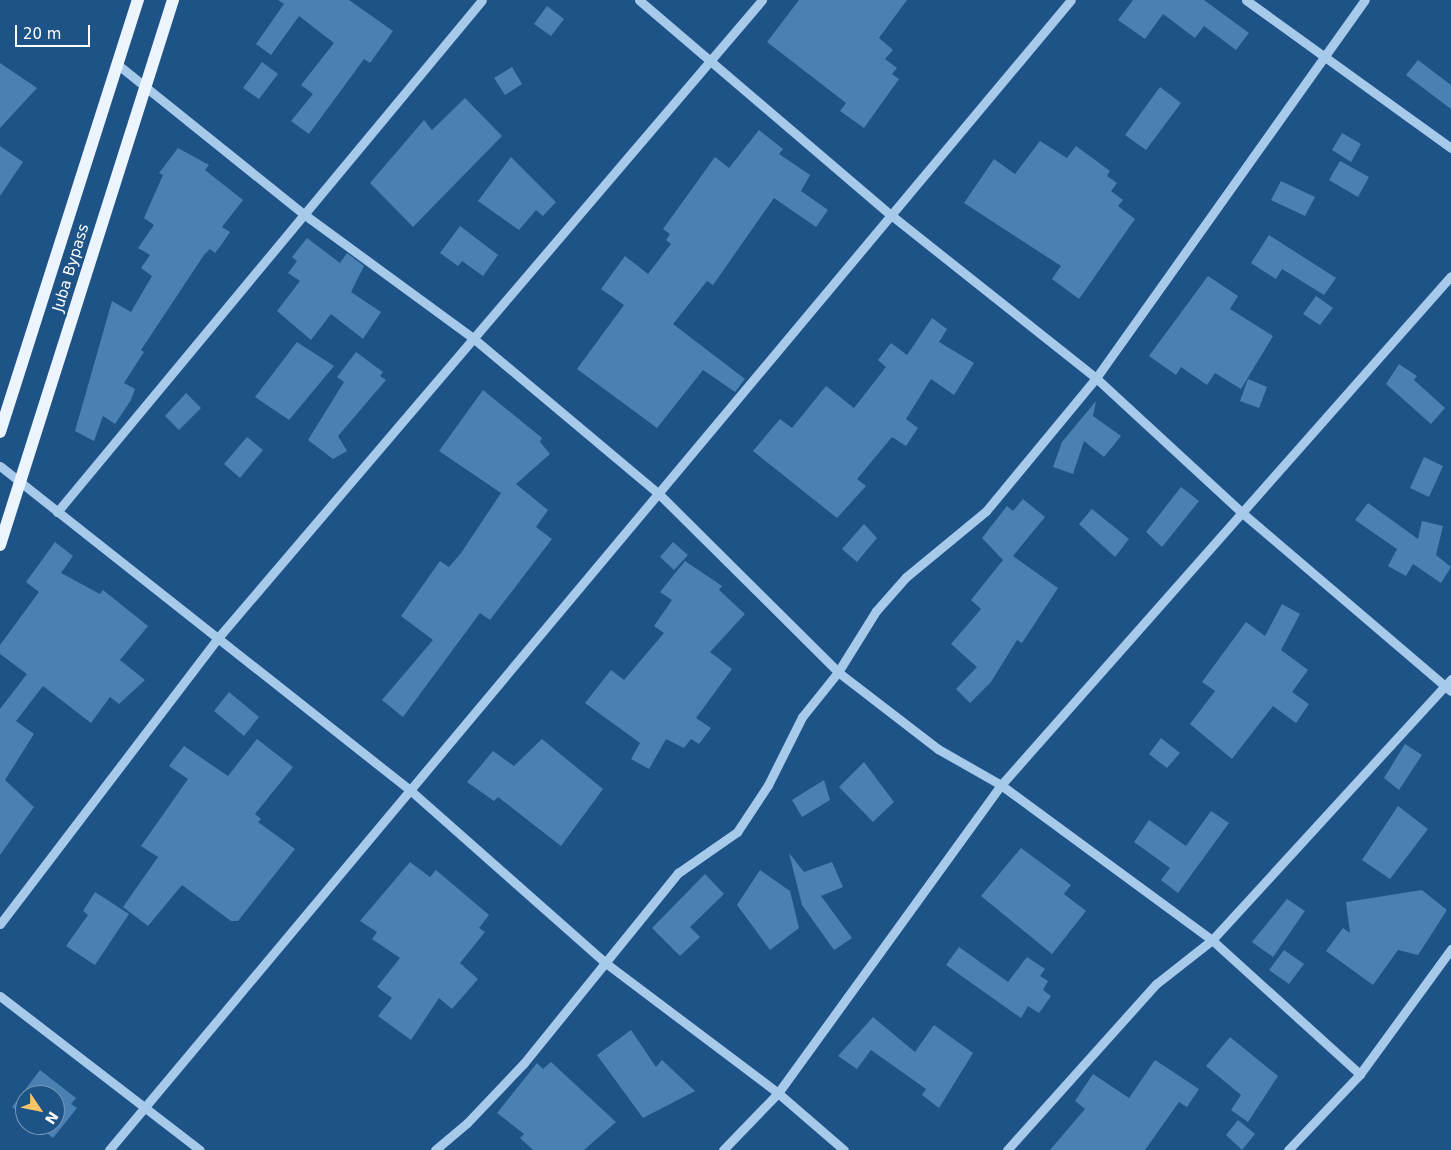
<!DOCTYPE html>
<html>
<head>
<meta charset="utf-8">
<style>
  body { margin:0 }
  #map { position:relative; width:1451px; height:1150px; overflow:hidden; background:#1e5387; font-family:"DejaVu Sans",sans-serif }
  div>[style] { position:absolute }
  .building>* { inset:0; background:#4a80b2 }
  .minor>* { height:9px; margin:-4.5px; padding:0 4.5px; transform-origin:4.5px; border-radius:4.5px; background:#a7caeb }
  .major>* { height:12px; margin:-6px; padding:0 6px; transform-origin:6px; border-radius:6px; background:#ecf4fe }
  span { translate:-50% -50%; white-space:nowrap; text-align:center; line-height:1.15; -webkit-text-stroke:4.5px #1e5387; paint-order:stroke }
  .street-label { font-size:15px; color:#fff }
  .north { position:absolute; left:15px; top:1085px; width:50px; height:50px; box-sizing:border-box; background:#1e5387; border:1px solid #7898b7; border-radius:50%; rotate:124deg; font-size:14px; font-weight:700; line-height:20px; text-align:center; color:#fff }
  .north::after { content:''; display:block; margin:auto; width:18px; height:22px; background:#fac566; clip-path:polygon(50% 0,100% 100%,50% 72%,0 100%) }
  .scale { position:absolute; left:15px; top:25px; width:75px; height:22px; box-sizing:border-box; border:2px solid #fff; border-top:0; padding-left:6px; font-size:15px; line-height:18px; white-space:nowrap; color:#fff; -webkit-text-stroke:4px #1e5387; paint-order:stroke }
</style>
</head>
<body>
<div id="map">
  <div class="building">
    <i style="clip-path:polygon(278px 0,349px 0,393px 31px,370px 63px,364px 59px,309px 134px,291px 121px,313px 94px,301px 85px,334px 43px,299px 16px,271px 55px,256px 44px,284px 4px)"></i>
    <i style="clip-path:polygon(799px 0,907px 0,879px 38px,893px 50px,885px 59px,897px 68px,892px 74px,899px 79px,864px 128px,840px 111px,846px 103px,767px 42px)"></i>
    <i style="clip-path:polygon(1133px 0,1204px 0,1249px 33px,1236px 50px,1204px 26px,1195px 38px,1163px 14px,1145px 39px,1118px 20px)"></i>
    <i style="clip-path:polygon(547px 6px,564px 19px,551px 36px,534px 24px)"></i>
    <i style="clip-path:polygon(1418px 60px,1451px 85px,1451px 109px,1406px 75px)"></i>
    <i style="clip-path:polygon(262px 62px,278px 74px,259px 99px,243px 88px)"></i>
    <i style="clip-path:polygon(0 63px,37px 88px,0 128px)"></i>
    <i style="clip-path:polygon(512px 67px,522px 84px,505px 95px,494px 78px)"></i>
    <i style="clip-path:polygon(1160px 87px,1181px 103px,1146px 150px,1125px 135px)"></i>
    <i style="clip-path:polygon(465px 98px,502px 136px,413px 227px,370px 183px,424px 120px,432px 130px)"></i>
    <i style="clip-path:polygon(759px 130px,783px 149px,779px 154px,810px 175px,801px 191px,828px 210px,816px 227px,774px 198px,713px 285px,707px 281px,673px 324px,745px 379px,735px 392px,703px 370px,657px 428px,577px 369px,624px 305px,601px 289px,625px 256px,648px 274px,671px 244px,666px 240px,670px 234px,663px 229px,715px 157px,729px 168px)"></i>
    <i style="clip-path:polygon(1342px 133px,1361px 144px,1351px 162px,1332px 150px)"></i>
    <i style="clip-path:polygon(1040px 141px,1067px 158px,1076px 146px,1110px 171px,1107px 176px,1117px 183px,1111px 191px,1123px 200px,1118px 206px,1135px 219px,1079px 299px,1052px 279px,1061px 266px,964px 203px,994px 159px,1015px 174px)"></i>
    <i style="clip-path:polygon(0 146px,23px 162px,0 196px)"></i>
    <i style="clip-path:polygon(178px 148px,209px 165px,205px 170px,243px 200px,222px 227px,230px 232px,222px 244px,215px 253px,210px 249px,204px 255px,141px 350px,144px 352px,124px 383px,135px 389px,131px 400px,115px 424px,103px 416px,94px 441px,75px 431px,112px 301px,131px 312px,152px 276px,141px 268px,150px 255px,138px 248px,154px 225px,144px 218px,163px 175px,159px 173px)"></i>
    <i style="clip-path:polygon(511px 157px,556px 202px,543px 216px,536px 210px,519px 230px,478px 201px)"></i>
    <i style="clip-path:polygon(1340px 161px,1369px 177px,1358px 197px,1329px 180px)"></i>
    <i style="clip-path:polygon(1281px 181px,1315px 197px,1305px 216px,1271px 200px)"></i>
    <i style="clip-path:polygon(460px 226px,498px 255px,483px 276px,462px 261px,458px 266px,440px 253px)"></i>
    <i style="clip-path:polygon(1269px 235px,1336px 278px,1324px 295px,1282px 269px,1276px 279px,1251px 263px)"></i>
    <i style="clip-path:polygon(307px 238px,340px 263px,347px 253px,364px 266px,351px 292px,381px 312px,363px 339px,331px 314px,311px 340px,277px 311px,300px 281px,288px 273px,297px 261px,292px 257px)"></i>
    <i style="clip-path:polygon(1208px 276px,1238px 296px,1230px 309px,1273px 336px,1241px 389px,1215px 373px,1207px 385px,1181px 367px,1176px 375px,1149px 356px)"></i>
    <i style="clip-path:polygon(1316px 296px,1333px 308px,1320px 325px,1303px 314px)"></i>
    <i style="clip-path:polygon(932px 318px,947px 329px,939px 342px,974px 363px,954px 395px,931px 379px,906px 419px,918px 428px,906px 446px,892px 437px,857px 479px,866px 486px,837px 518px,753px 451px,780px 419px,792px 428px,826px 386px,854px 408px,886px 367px,878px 360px,891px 343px,907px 355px)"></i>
    <i style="clip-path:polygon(297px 342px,334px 366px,289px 420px,255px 397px)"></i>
    <i style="clip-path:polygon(356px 352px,383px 372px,380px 376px,386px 380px,338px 436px,347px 451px,333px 459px,308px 440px,344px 382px,337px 377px)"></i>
    <i style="clip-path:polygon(1399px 364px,1417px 376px,1414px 380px,1445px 408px,1431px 424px,1386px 384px)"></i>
    <i style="clip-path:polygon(1248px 379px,1267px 387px,1259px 408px,1240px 401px)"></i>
    <i style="clip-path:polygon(483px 390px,542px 438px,540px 442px,550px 454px,516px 484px,548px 510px,536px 527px,552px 539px,490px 620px,480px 613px,403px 717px,382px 700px,433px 640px,401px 616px,440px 561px,449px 567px,461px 553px,501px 493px,439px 451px)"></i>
    <i style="clip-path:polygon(186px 393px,201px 408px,179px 430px,165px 416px)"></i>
    <i style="clip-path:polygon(1096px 401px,1093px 416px,1121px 436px,1104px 457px,1084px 441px,1073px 474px,1053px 467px,1062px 442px)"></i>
    <i style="clip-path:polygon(247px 437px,263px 450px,240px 478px,224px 464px)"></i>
    <i style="clip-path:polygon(1424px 457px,1443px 466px,1429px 497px,1410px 488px)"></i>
    <i style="clip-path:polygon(1181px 487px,1199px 501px,1162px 547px,1146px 532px)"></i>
    <i style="clip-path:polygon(1023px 499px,1045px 517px,1013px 556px,1058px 588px,1022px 643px,1017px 640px,991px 682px,970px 703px,956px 689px,977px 667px,951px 644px,981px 609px,971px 600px,1003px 560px,982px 538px,1007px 506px,1013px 511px)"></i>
    <i style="clip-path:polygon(1368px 503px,1418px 539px,1422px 521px,1443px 526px,1436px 555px,1451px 567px,1441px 583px,1413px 564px,1406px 576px,1388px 566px,1397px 549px,1355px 520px)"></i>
    <i style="clip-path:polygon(1092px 509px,1129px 539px,1115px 557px,1079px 524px)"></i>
    <i style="clip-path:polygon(864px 524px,877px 538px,857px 562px,842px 549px)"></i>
    <i style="clip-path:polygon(55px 542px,73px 556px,61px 573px,100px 594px,103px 590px,148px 626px,120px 660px,145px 680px,119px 704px,110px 697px,91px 723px,43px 686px,16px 721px,34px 734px,5px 780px,34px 807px,0 855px,0 709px,27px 674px,0 654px,0 645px,39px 592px,26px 582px)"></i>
    <i style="clip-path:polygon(673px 542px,688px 555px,674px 570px,660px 557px)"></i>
    <i style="clip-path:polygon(685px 561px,722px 586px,719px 590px,745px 614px,710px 652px,732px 669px,696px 718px,711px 728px,699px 744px,691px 739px,684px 748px,666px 739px,649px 769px,631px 759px,640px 743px,585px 703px,611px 670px,624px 680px,664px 633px,654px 626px,672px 600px,660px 592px)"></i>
    <i style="clip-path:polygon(1282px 604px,1300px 614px,1281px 650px,1308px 670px,1292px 692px,1309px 704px,1296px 723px,1273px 706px,1232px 759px,1190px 724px,1215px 691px,1202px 682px,1246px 622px,1265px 636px)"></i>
    <i style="clip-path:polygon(229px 692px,259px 717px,244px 736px,214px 711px)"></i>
    <i style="clip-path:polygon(1161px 738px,1180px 753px,1167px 768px,1149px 754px)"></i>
    <i style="clip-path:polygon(257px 739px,293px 767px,255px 814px,261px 819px,258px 822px,295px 849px,238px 921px,231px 921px,182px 885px,148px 926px,123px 907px,158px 857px,141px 846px,188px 779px,169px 766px,184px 746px,228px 776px)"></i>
    <i style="clip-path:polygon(542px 739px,603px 789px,561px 846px,498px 797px,494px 801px,467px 782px,493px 751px,514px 766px)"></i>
    <i style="clip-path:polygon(1405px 744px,1422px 755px,1399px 790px,1384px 778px)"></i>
    <i style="clip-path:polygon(864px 762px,894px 802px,873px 822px,839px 787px)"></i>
    <i style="clip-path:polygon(824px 780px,830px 800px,802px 817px,792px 800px)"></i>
    <i style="clip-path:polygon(1398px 806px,1428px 829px,1390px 879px,1362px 860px)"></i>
    <i style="clip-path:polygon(1211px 811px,1229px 823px,1178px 893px,1161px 880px,1170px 868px,1134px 842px,1149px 820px,1186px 846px)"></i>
    <i style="clip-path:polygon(1021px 848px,1071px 885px,1064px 894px,1086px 911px,1052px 954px,981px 896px)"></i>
    <i style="clip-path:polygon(789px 853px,804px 872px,832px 862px,843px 887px,821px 896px,852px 938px,834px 950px,802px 905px)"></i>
    <i style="clip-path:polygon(410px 862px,430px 877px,436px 870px,489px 915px,479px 928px,485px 932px,460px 963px,478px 979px,452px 1009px,439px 998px,411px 1040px,378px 1016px,392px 998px,377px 987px,400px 958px,372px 939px,377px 932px,360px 921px)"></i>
    <i style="clip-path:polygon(760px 870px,790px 891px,799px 928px,770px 950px,737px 905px)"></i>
    <i style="clip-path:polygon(705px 874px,724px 894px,690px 927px,700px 937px,680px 956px,652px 928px)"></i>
    <i style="clip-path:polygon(1422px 890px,1447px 910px,1418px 955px,1398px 950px,1373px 985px,1326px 951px,1343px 928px,1350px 933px,1346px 902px)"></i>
    <i style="clip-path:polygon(95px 892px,129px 914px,95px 965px,66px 946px,88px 915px,83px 911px)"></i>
    <i style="clip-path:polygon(1287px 899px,1305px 911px,1273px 957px,1252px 942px)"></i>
    <i style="clip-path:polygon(959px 947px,1008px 982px,1027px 957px,1045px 969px,1040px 976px,1048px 981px,1043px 990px,1051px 996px,1039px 1013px,1028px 1006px,1021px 1018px,946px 965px)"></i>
    <i style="clip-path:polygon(1284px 950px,1304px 964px,1289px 984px,1269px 970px)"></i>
    <i style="clip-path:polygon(873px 1017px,915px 1052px,934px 1025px,973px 1053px,939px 1108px,922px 1095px,926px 1089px,871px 1050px,857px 1069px,838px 1056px)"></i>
    <i style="clip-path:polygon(631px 1030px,656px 1067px,662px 1060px,695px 1091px,643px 1118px,597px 1055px)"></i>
    <i style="clip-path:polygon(1230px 1037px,1278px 1076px,1248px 1122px,1231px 1110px,1241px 1095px,1206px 1066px)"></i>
    <i style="clip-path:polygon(1155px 1060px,1199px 1089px,1187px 1107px,1179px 1102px,1145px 1150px,1050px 1150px,1085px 1109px,1075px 1101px,1093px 1074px,1129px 1098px)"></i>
    <i style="clip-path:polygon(551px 1062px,616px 1122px,584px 1150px,533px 1150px,520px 1138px,524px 1134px,497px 1113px,537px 1063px,543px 1069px)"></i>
    <i style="clip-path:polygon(40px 1070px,76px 1098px,71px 1104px,77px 1108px,53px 1138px,36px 1125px,55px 1125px,55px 1095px,25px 1095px,25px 1116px,12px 1107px)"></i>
    <i style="clip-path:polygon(1238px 1120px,1255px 1134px,1242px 1150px,1226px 1135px)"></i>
  </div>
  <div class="minor">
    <i style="left:639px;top:0;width:331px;rotate:40.5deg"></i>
    <i style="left:891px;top:215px;width:262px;rotate:38.5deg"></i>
    <i style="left:1096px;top:378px;width:196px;rotate:42.7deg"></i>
    <i style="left:1240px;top:511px;width:277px;rotate:40.5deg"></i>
    <i style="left:1246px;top:0;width:253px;rotate:35.8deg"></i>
    <i style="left:117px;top:64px;width:241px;rotate:38.8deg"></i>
    <i style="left:305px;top:215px;width:208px;rotate:36.2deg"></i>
    <i style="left:473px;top:338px;width:241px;rotate:40deg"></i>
    <i style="left:658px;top:493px;width:254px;rotate:44.8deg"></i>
    <i style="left:838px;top:672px;width:126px;rotate:37.6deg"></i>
    <i style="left:938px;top:749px;width:73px;rotate:29.7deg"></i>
    <i style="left:1001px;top:785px;width:262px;rotate:36.3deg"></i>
    <i style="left:1212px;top:940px;width:200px;rotate:42.2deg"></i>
    <i style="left:0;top:466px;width:523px;rotate:38.32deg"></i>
    <i style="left:410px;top:790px;width:258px;rotate:41.5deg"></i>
    <i style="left:603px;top:961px;width:219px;rotate:37deg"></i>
    <i style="left:778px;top:1093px;width:87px;rotate:40.8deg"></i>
    <i style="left:57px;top:512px;width:665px;rotate:-50.3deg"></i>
    <i style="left:0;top:924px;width:358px;rotate:-52.7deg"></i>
    <i style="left:217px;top:639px;width:840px;rotate:-49.54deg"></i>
    <i style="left:0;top:996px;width:252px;rotate:37.6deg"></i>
    <i style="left:109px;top:1150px;width:1499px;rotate:-50.09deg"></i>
    <i style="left:435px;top:1150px;width:42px;rotate:-40.2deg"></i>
    <i style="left:467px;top:1123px;width:83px;rotate:-46.5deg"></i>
    <i style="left:524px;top:1063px;width:245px;rotate:-51deg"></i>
    <i style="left:678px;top:873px;width:72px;rotate:-34.8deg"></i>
    <i style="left:737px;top:832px;width:56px;rotate:-56.6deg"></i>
    <i style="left:768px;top:785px;width:76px;rotate:-63.4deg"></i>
    <i style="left:802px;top:717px;width:58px;rotate:-51.3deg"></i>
    <i style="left:838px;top:672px;width:72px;rotate:-58.1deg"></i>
    <i style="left:876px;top:611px;width:45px;rotate:-48.6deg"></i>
    <i style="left:906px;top:577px;width:104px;rotate:-39.5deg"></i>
    <i style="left:986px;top:511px;width:173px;rotate:-50.4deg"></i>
    <i style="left:1096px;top:378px;width:464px;rotate:-54.6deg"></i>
    <i style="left:723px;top:1150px;width:79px;rotate:-46deg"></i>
    <i style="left:778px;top:1093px;width:380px;rotate:-54.1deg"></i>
    <i style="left:1001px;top:785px;width:679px;rotate:-48.52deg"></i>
    <i style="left:1007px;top:1150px;width:223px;rotate:-48.1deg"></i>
    <i style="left:1156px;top:984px;width:71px;rotate:-38.2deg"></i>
    <i style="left:1212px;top:940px;width:354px;rotate:-47.5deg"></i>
    <i style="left:1288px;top:1150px;width:105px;rotate:-46.5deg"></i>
    <i style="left:1360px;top:1074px;width:155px;rotate:-53.9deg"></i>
  </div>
  <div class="major">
    <i style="left:0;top:432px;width:454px;rotate:-72.3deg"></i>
    <i style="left:0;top:545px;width:572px;rotate:-72.39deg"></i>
  </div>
  <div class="street-label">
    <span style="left:71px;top:268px;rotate:-73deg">Juba Bypass</span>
  </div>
  <div class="north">N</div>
  <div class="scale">20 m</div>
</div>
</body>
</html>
